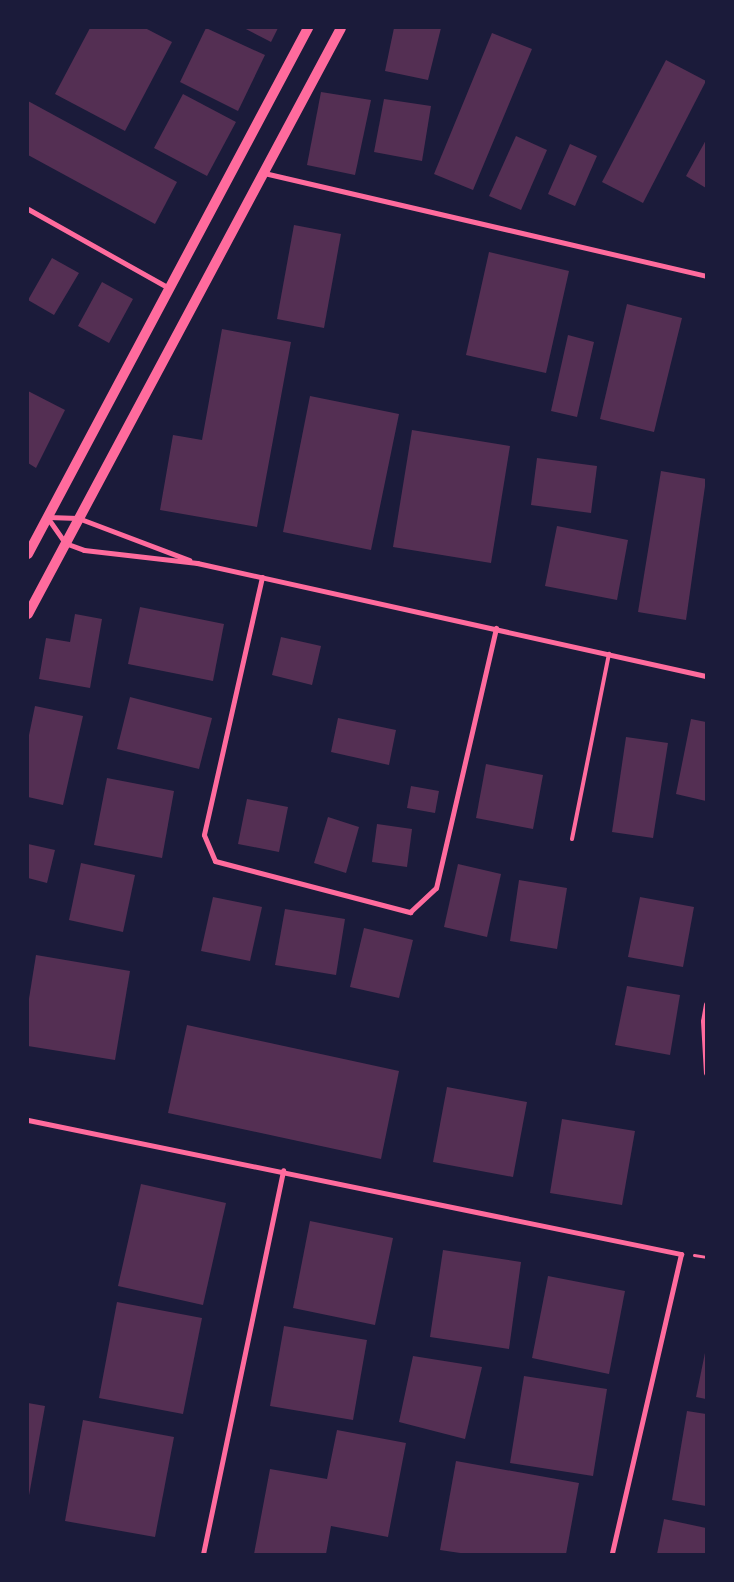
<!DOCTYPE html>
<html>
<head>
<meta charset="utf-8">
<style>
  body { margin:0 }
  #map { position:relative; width:734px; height:1582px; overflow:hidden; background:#1b1b3a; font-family:"DM Sans",sans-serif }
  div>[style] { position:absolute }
  .building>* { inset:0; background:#542f53 }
  .path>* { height:3px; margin:-1.5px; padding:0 1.5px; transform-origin:1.5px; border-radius:1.5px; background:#ff6b9d }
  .service>* { height:4px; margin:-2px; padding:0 2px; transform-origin:2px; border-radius:2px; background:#ff6b9d }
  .minor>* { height:5px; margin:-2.5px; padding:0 2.5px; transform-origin:2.5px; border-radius:2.5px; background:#ff6b9d }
  .secondary>* { height:10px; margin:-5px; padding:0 5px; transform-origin:5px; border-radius:5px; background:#ff6b9d }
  span { translate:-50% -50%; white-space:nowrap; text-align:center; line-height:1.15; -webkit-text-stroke:4px #1b1b3a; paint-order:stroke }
  .frame { position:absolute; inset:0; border:29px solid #1b1b3a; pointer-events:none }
</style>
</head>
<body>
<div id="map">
  <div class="building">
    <i style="clip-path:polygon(90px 28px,145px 28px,172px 42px,125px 131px,55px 94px)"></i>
    <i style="clip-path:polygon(206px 28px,265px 55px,238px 111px,180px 82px)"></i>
    <i style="clip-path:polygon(244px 28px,278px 28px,271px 42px)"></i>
    <i style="clip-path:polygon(394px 28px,441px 28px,428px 80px,385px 71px)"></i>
    <i style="clip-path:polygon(492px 33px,532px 49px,473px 190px,434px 174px)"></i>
    <i style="clip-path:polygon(666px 60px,706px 81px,643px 203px,602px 182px)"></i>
    <i style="clip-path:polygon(321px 92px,371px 100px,355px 175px,307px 165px)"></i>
    <i style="clip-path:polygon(183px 94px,236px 122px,207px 176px,154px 148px)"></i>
    <i style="clip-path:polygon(384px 99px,431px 106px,422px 161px,374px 152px)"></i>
    <i style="clip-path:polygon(28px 101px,177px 182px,155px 224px,28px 155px)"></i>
    <i style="clip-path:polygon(516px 136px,547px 150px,521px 210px,489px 196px)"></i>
    <i style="clip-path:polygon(706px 140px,706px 188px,686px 176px)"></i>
    <i style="clip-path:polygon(570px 144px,597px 156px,575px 206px,548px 194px)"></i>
    <i style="clip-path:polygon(294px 225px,341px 234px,324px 328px,277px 319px)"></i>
    <i style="clip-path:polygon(489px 252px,569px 271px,546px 373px,466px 355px)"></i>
    <i style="clip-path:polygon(52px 258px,79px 273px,54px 315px,28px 300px)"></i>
    <i style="clip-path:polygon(102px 282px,133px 299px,109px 343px,78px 326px)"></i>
    <i style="clip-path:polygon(627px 304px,682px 318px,654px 432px,600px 419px)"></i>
    <i style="clip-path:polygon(222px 329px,291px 342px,257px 527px,160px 510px,173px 435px,202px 440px)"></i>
    <i style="clip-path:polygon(568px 335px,594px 342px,577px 417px,551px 411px)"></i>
    <i style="clip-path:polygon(28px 391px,65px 410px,36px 468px,28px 463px)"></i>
    <i style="clip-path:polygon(310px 396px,399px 414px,371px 550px,283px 532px)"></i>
    <i style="clip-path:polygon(412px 430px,510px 446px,491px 563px,393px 547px)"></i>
    <i style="clip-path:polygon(537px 458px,597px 466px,591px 513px,531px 505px)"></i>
    <i style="clip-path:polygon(661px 471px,706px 479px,686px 620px,638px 612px)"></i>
    <i style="clip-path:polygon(557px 526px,628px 540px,617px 600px,545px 586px)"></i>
    <i style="clip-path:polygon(140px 607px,224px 624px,213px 681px,128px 664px)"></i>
    <i style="clip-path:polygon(75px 614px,102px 619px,90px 688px,39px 679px,46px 638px,70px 642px)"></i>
    <i style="clip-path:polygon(281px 637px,321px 646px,312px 685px,272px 675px)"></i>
    <i style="clip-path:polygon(130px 697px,212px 718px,199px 769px,117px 749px)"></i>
    <i style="clip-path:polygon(35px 706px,83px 716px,63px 805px,28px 797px,28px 740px)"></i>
    <i style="clip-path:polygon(338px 718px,396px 730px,389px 765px,331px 752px)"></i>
    <i style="clip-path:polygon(691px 719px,706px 722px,706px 801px,676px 794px)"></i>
    <i style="clip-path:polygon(626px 737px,668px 743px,653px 838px,612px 832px)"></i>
    <i style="clip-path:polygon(486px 764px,543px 775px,533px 829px,476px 818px)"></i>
    <i style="clip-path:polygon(107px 778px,174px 791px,162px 858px,94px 845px)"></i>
    <i style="clip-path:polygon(411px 786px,439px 791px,435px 813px,407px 808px)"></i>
    <i style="clip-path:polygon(247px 799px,288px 807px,279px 852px,238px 844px)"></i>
    <i style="clip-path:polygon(328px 817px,359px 827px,346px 873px,314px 863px)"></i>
    <i style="clip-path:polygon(377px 824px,412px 829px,407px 867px,372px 862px)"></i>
    <i style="clip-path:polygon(28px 844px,55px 850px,47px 883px,28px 878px)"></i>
    <i style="clip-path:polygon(81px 863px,135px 875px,123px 932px,69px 920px)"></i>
    <i style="clip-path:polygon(458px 864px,501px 874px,487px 937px,444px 927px)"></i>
    <i style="clip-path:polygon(519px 880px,567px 888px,557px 949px,510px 941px)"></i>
    <i style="clip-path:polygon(213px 897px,262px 907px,250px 961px,201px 951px)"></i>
    <i style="clip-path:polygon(640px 897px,694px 907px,683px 967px,628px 957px)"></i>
    <i style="clip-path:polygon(285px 909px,345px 919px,336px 975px,275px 965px)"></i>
    <i style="clip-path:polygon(364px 928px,413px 940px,399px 998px,350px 987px)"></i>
    <i style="clip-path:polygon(36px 955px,130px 971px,115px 1060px,28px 1046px,28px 1005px)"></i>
    <i style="clip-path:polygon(627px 986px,680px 995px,670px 1055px,615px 1045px)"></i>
    <i style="clip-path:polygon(187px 1025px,399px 1071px,381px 1159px,168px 1113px)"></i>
    <i style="clip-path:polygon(447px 1087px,527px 1102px,513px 1177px,433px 1162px)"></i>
    <i style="clip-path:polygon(562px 1119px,635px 1131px,622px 1205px,550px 1193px)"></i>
    <i style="clip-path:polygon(141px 1184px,226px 1203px,203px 1305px,118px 1286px)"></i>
    <i style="clip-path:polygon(310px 1221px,393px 1238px,375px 1325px,293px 1308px)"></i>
    <i style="clip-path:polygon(443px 1250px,521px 1262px,509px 1349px,430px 1337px)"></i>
    <i style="clip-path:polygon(548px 1276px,625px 1291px,609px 1374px,532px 1358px)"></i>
    <i style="clip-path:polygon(117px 1302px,202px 1318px,183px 1414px,99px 1398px)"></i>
    <i style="clip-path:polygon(284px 1326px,367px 1340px,353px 1420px,270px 1406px)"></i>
    <i style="clip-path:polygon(706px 1348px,706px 1399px,696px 1397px)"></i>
    <i style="clip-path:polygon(413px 1356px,482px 1367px,465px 1439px,399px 1422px)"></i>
    <i style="clip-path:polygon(524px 1376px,607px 1389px,593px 1476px,510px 1463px)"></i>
    <i style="clip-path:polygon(28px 1403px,45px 1406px,28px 1501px)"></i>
    <i style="clip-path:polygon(687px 1411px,706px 1414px,706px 1506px,672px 1500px)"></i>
    <i style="clip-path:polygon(83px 1420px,174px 1437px,155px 1537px,65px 1521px)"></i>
    <i style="clip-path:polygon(337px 1430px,406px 1443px,388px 1537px,331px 1526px,326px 1554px,254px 1554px,270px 1469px,327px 1479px)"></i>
    <i style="clip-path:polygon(456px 1461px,579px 1483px,566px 1554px,467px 1554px,440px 1550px)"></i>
    <i style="clip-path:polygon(664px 1519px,706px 1528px,706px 1554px,657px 1554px)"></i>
  </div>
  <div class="path">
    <i style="left:694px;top:1255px;width:12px;rotate:9deg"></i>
  </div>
  <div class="service">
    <i style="left:572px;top:839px;width:189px;rotate:-78.7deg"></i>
  </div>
  <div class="minor">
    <i style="left:264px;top:173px;width:454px;rotate:13.1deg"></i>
    <i style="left:28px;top:209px;width:162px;rotate:29.3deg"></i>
    <i style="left:47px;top:517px;width:32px;rotate:55deg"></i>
    <i style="left:65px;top:543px;width:20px;rotate:20deg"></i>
    <i style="left:84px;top:550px;width:114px;rotate:6.6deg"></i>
    <i style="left:197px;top:563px;width:521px;rotate:12.52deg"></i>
    <i style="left:48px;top:517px;width:30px;rotate:2deg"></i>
    <i style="left:78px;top:518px;width:119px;rotate:20.7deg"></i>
    <i style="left:262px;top:577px;width:264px;rotate:102.7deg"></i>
    <i style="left:204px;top:835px;width:28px;rotate:67deg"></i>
    <i style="left:215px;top:861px;width:202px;rotate:14.7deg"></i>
    <i style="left:410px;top:912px;width:35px;rotate:-43deg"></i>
    <i style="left:436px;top:888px;width:267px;rotate:-77deg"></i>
    <i style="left:706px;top:1004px;width:17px;rotate:100deg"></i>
    <i style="left:703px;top:1021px;width:52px;rotate:86.7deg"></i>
    <i style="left:28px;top:1120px;width:667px;rotate:11.6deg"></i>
    <i style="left:681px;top:1254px;width:308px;rotate:103deg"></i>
    <i style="left:203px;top:1554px;width:392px;rotate:-78.2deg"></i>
  </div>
  <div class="secondary">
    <i style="left:28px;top:554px;width:596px;rotate:-61.97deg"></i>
    <i style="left:28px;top:614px;width:664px;rotate:-61.89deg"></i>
  </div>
  <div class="frame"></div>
</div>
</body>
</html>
